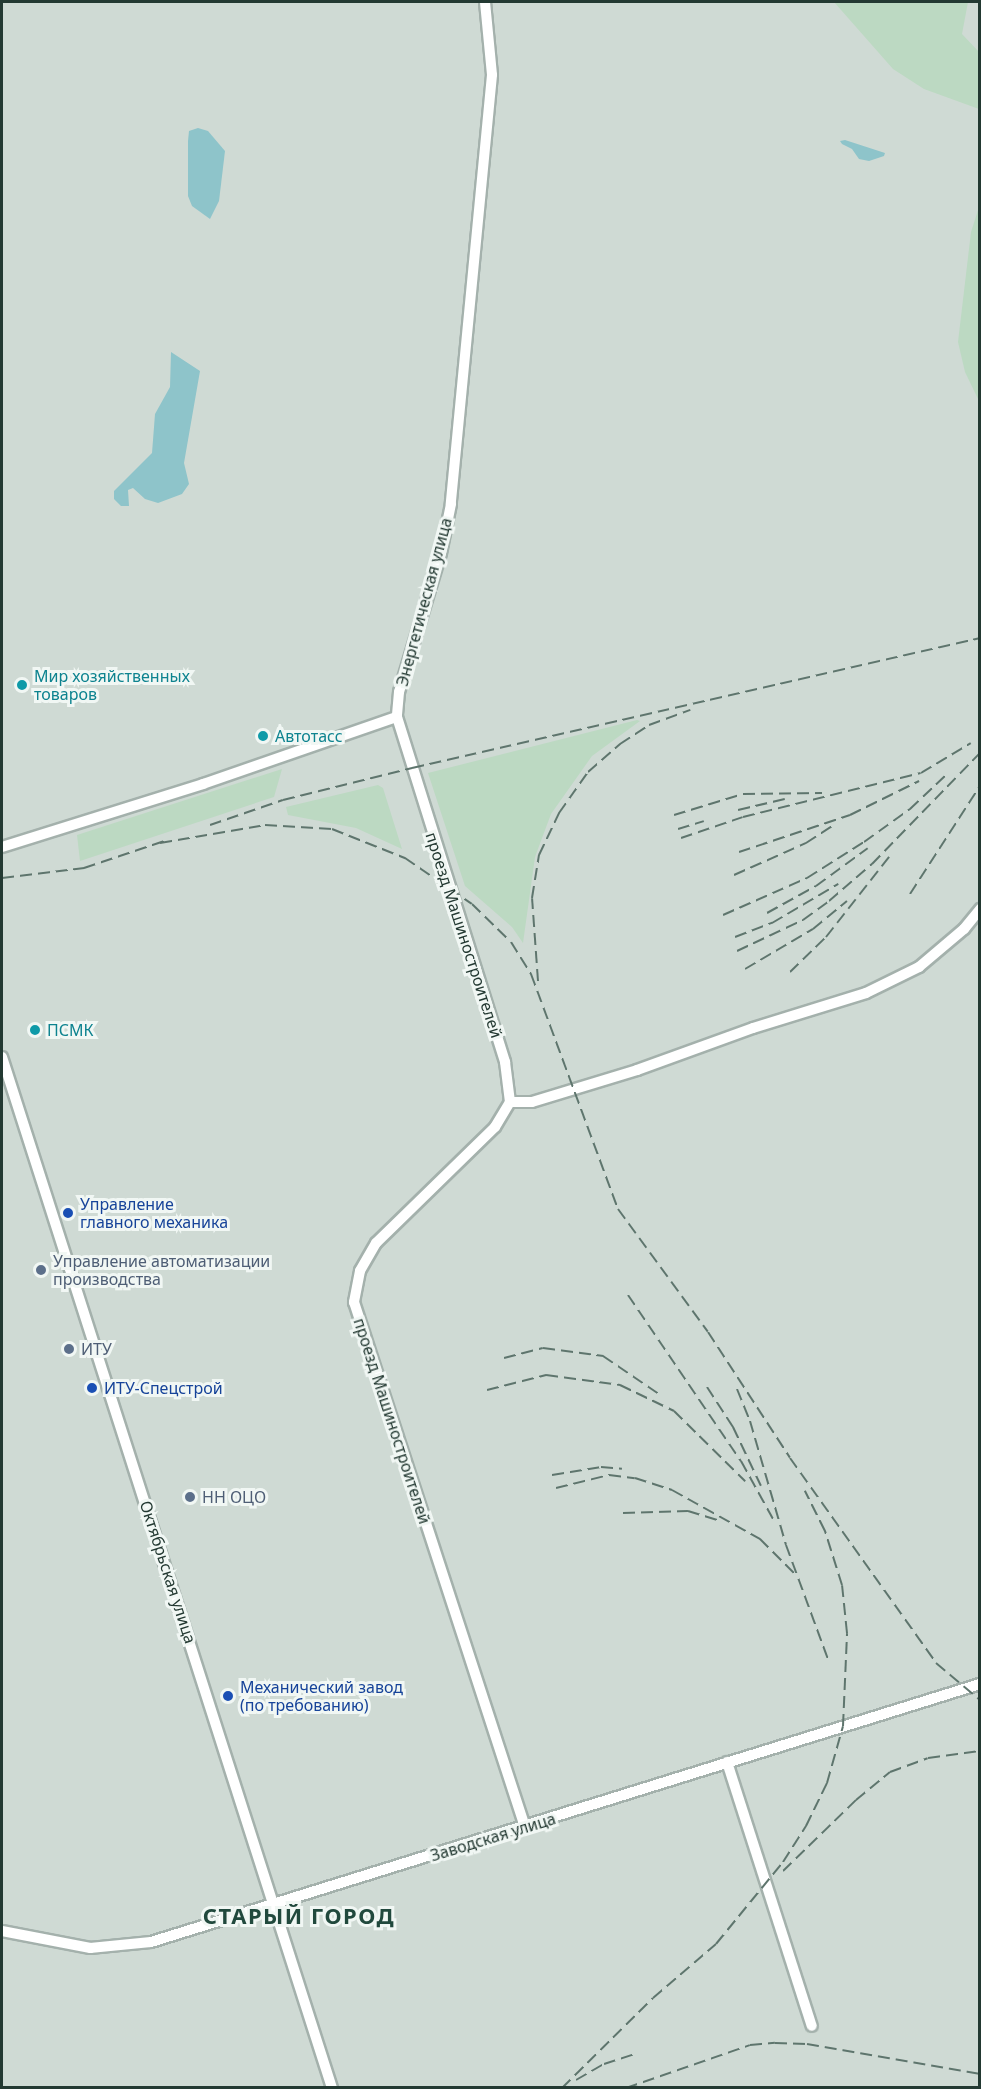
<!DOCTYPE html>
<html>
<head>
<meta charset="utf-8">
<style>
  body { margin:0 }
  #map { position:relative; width:981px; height:2089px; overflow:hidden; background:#e1eae6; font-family:"Noto Sans",sans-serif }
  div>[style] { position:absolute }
  .built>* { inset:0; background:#cfdad4 }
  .green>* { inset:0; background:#bcd9c2 }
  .water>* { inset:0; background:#8ec4ca }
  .roads { filter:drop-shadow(2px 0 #a4b1ac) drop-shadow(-2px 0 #a4b1ac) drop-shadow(0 2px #a4b1ac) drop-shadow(0 -2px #a4b1ac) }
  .minor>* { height:10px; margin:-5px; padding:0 5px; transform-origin:5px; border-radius:5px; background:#fff }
  .rail>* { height:2px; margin-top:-1px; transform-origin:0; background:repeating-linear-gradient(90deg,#5e756d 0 12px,transparent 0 18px) }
  .dots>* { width:16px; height:16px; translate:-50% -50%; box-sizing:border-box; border:3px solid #f1f7f4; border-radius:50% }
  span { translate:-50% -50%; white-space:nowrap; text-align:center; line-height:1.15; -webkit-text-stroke:6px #f1f7f4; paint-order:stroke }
  .street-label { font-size:16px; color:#233932 }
  .culture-label { font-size:16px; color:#0d838f }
  .left { translate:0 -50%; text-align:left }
  .transit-label { font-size:16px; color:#164399 }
  .service-label { font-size:16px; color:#4e5e75 }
  .district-label { font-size:22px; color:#21493d; font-weight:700; letter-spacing:1.5px }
  .frame { position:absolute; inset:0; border:3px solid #233932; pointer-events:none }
</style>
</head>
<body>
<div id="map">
  <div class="built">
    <i style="clip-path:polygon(2px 2px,979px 2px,979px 2087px,2px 2088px)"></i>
  </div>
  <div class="green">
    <i style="clip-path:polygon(834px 2px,968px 2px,962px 34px,979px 52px,979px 109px,924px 89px,893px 69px)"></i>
    <i style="clip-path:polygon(979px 207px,979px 401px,965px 372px,958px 342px,971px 232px)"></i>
    <i style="clip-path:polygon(637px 720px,640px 721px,592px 756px,551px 814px,535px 857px,523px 943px,512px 927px,465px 886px,428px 773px)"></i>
    <i style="clip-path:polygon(282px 769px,274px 797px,80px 861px,77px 835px)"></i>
    <i style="clip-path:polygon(378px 785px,383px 788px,402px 849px,356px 828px,288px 815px,286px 807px)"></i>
  </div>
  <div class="water">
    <i style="clip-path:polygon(198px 128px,208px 131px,225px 151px,219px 201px,210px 219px,192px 206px,188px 196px,188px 141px,189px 131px)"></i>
    <i style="clip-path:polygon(845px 140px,885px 153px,884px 156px,869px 161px,859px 159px,852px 149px,842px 144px,840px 141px)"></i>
    <i style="clip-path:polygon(171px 352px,200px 371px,184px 463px,189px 484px,182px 494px,158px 503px,145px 499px,133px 488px,128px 490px,129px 506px,121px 506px,114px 499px,114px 491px,152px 453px,155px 414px,170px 387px)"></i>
  </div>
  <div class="roads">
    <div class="minor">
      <i style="left:485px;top:2px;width:73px;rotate:84.5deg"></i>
      <i style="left:492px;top:75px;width:431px;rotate:95.5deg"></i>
      <i style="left:451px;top:504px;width:50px;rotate:101.5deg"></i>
      <i style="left:441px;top:553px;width:145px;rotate:106.8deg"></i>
      <i style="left:399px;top:692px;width:25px;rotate:95deg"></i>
      <i style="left:397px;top:717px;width:362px;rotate:72.6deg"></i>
      <i style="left:505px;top:1062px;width:40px;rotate:82.9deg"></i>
      <i style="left:510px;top:1102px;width:29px;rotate:121deg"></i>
      <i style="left:495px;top:1127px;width:166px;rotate:135.7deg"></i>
      <i style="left:376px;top:1243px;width:32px;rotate:120deg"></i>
      <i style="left:360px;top:1271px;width:32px;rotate:101deg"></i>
      <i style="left:354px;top:1302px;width:552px;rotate:71.96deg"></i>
      <i style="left:2px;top:847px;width:211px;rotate:-17.4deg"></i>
      <i style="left:203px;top:784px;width:205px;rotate:-19.1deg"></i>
      <i style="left:2px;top:1057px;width:1083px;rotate:72.25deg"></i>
      <i style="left:510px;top:1102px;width:22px"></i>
      <i style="left:532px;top:1102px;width:110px;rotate:-16.9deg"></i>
      <i style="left:637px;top:1070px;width:123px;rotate:-19.9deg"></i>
      <i style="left:753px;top:1028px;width:118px;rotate:-17.2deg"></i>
      <i style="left:866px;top:993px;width:59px;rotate:-26.1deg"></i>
      <i style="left:919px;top:967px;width:59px;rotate:-40.2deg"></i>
      <i style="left:964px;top:929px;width:26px;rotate:-51deg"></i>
      <i style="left:727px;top:1762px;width:277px;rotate:72.2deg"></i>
      <i style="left:2px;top:1931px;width:90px;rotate:10.9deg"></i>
      <i style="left:90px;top:1948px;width:61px;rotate:-5.6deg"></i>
      <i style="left:151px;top:1942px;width:868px;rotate:-17.29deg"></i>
    </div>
  </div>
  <div class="rail">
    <i style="left:738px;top:810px;width:48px;rotate:-13.2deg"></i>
    <i style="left:674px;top:815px;width:72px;rotate:-16.9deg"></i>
    <i style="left:743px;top:794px;width:79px;rotate:-0.7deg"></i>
    <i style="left:210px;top:825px;width:77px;rotate:-18.9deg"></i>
    <i style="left:283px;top:800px;width:133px;rotate:-13.9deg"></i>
    <i style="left:412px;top:768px;width:583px;rotate:-12.89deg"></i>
    <i style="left:678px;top:829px;width:27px;rotate:-17deg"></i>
    <i style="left:681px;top:838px;width:65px;rotate:-18.7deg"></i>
    <i style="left:743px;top:817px;width:183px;rotate:-13.9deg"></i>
    <i style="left:921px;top:773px;width:58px;rotate:-31deg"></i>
    <i style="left:160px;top:843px;width:107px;rotate:-9.7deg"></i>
    <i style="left:265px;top:825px;width:67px;rotate:3.4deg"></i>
    <i style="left:332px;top:829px;width:79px;rotate:21.7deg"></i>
    <i style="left:405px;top:858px;width:81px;rotate:34.5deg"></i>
    <i style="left:472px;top:904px;width:54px;rotate:44.3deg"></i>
    <i style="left:511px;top:942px;width:38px;rotate:58deg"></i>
    <i style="left:531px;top:974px;width:251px;rotate:69.7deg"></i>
    <i style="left:618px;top:1209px;width:152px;rotate:53.8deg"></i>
    <i style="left:708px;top:1332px;width:150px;rotate:56.9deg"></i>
    <i style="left:790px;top:1458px;width:252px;rotate:54.5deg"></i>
    <i style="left:936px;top:1663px;width:57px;rotate:40.1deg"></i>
    <i style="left:739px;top:852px;width:117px;rotate:-18.4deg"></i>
    <i style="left:850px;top:815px;width:77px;rotate:-26.2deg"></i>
    <i style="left:734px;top:875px;width:79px;rotate:-24deg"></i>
    <i style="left:806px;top:843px;width:31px;rotate:-33deg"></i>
    <i style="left:2px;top:878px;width:83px;rotate:-7deg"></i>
    <i style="left:84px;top:868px;width:88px;rotate:-18.6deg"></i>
    <i style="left:910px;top:894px;width:129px;rotate:-57.1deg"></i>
    <i style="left:767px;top:913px;width:56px;rotate:-28.9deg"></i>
    <i style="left:816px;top:886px;width:64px;rotate:-36.2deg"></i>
    <i style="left:723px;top:915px;width:92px;rotate:-23.8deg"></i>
    <i style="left:807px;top:878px;width:67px;rotate:-32.3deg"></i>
    <i style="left:864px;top:842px;width:57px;rotate:-35.7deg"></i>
    <i style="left:910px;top:809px;width:51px;rotate:-43.4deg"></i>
    <i style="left:735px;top:937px;width:40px;rotate:-21deg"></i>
    <i style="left:772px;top:923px;width:77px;rotate:-30.6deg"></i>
    <i style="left:737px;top:951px;width:73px;rotate:-25.2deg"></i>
    <i style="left:803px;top:920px;width:32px;rotate:-36deg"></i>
    <i style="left:829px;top:901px;width:57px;rotate:-40.7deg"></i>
    <i style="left:872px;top:864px;width:155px;rotate:-45.8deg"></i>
    <i style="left:745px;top:969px;width:79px;rotate:-30.5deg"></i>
    <i style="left:813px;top:929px;width:44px;rotate:-39.5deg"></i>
    <i style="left:790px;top:972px;width:50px;rotate:-44.2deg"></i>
    <i style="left:826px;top:937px;width:102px;rotate:-51.8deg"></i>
    <i style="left:538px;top:981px;width:83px;rotate:-94.1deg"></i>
    <i style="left:532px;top:898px;width:44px;rotate:-80.8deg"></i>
    <i style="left:539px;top:855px;width:47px;rotate:-64.5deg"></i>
    <i style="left:559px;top:813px;width:50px;rotate:-54.7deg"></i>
    <i style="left:588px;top:772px;width:43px;rotate:-41.2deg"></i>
    <i style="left:620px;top:744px;width:35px;rotate:-33deg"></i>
    <i style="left:649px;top:725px;width:44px;rotate:-20.1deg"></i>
    <i style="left:628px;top:1295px;width:201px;rotate:55.8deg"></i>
    <i style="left:741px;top:1461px;width:66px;rotate:61.1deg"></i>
    <i style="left:504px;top:1358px;width:40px;rotate:-14.4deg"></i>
    <i style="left:543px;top:1348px;width:61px;rotate:7.6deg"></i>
    <i style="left:603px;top:1356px;width:68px;rotate:34.2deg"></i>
    <i style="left:707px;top:1387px;width:48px;rotate:57deg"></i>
    <i style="left:733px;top:1427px;width:65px;rotate:64.6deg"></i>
    <i style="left:737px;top:1389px;width:35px;rotate:68deg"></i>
    <i style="left:750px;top:1421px;width:129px;rotate:73.8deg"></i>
    <i style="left:786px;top:1545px;width:121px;rotate:69.8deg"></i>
    <i style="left:487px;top:1390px;width:61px;rotate:-14.3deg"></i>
    <i style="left:546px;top:1375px;width:75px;rotate:7.7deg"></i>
    <i style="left:620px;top:1385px;width:60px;rotate:25.7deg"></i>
    <i style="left:674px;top:1411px;width:100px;rotate:44.6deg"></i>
    <i style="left:552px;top:1475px;width:50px;rotate:-9.3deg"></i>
    <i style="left:601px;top:1467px;width:21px;rotate:5deg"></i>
    <i style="left:556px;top:1488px;width:55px;rotate:-13.8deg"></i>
    <i style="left:609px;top:1475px;width:26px;rotate:7deg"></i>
    <i style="left:635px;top:1478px;width:39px;rotate:18deg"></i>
    <i style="left:672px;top:1490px;width:101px;rotate:29.1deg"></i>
    <i style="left:760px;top:1539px;width:48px;rotate:45deg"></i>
    <i style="left:623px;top:1513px;width:65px;rotate:-1.8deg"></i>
    <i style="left:688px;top:1511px;width:34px;rotate:17deg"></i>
    <i style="left:783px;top:1871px;width:102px;rotate:-44.2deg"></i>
    <i style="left:856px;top:1800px;width:44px;rotate:-39.5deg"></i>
    <i style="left:890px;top:1772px;width:40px;rotate:-20.2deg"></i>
    <i style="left:928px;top:1758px;width:52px;rotate:-7.7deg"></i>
    <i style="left:576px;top:2080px;width:32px;rotate:-30deg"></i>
    <i style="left:604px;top:2064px;width:32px;rotate:-18deg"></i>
    <i style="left:562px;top:2088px;width:128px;rotate:-44.7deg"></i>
    <i style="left:653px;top:1998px;width:83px;rotate:-40.6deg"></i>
    <i style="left:716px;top:1944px;width:106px;rotate:-50.7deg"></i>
    <i style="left:783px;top:1862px;width:43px;rotate:-57.4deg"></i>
    <i style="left:806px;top:1826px;width:48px;rotate:-64deg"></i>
    <i style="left:827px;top:1783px;width:59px;rotate:-74.3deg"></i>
    <i style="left:843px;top:1726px;width:93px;rotate:-87.5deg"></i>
    <i style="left:847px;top:1633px;width:48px;rotate:-95.9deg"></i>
    <i style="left:842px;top:1585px;width:57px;rotate:-107.5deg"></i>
    <i style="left:825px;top:1531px;width:45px;rotate:-116.6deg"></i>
    <i style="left:626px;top:2088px;width:131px;rotate:-19.1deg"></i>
    <i style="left:750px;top:2045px;width:25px;rotate:-5deg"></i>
    <i style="left:775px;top:2043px;width:32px;rotate:2deg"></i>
    <i style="left:807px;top:2044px;width:176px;rotate:9.8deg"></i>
  </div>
  <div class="dots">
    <i style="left:22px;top:685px;background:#0f9aa8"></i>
    <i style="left:263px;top:736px;background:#0f9aa8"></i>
    <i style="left:35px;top:1030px;background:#0f9aa8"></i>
    <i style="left:68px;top:1213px;background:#1a4fb4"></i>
    <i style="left:41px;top:1270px;background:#5c6f8a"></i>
    <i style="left:69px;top:1349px;background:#5c6f8a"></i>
    <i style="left:92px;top:1388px;background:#1a4fb4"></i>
    <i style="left:190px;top:1497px;background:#5c6f8a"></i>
    <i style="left:228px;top:1696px;background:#1a4fb4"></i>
  </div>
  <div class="street-label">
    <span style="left:424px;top:602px;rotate:-75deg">Энергетическая улица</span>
    <span style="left:464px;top:935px;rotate:72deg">проезд Машиностроителей</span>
    <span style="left:392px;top:1421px;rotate:72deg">проезд Машиностроителей</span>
    <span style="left:168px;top:1572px;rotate:72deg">Октябрьская улица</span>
    <span style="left:493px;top:1837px;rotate:-17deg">Заводская улица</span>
  </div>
  <div class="culture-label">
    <span class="left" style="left:34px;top:685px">Мир хозяйственных<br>товаров</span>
    <span class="left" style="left:275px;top:736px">Автотасс</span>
    <span class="left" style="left:47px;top:1030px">ПСМК</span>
  </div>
  <div class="transit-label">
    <span class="left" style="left:80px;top:1213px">Управление<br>главного механика</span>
    <span class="left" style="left:104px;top:1388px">ИТУ-Спецстрой</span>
    <span class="left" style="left:240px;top:1696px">Механический завод<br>(по требованию)</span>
  </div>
  <div class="service-label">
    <span class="left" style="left:53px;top:1270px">Управление автоматизации<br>производства</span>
    <span class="left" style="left:81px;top:1349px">ИТУ</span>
    <span class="left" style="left:202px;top:1497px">НН ОЦО</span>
  </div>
  <div class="district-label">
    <span style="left:299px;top:1916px">СТАРЫЙ ГОРОД</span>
  </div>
  <div class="frame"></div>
</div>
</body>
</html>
